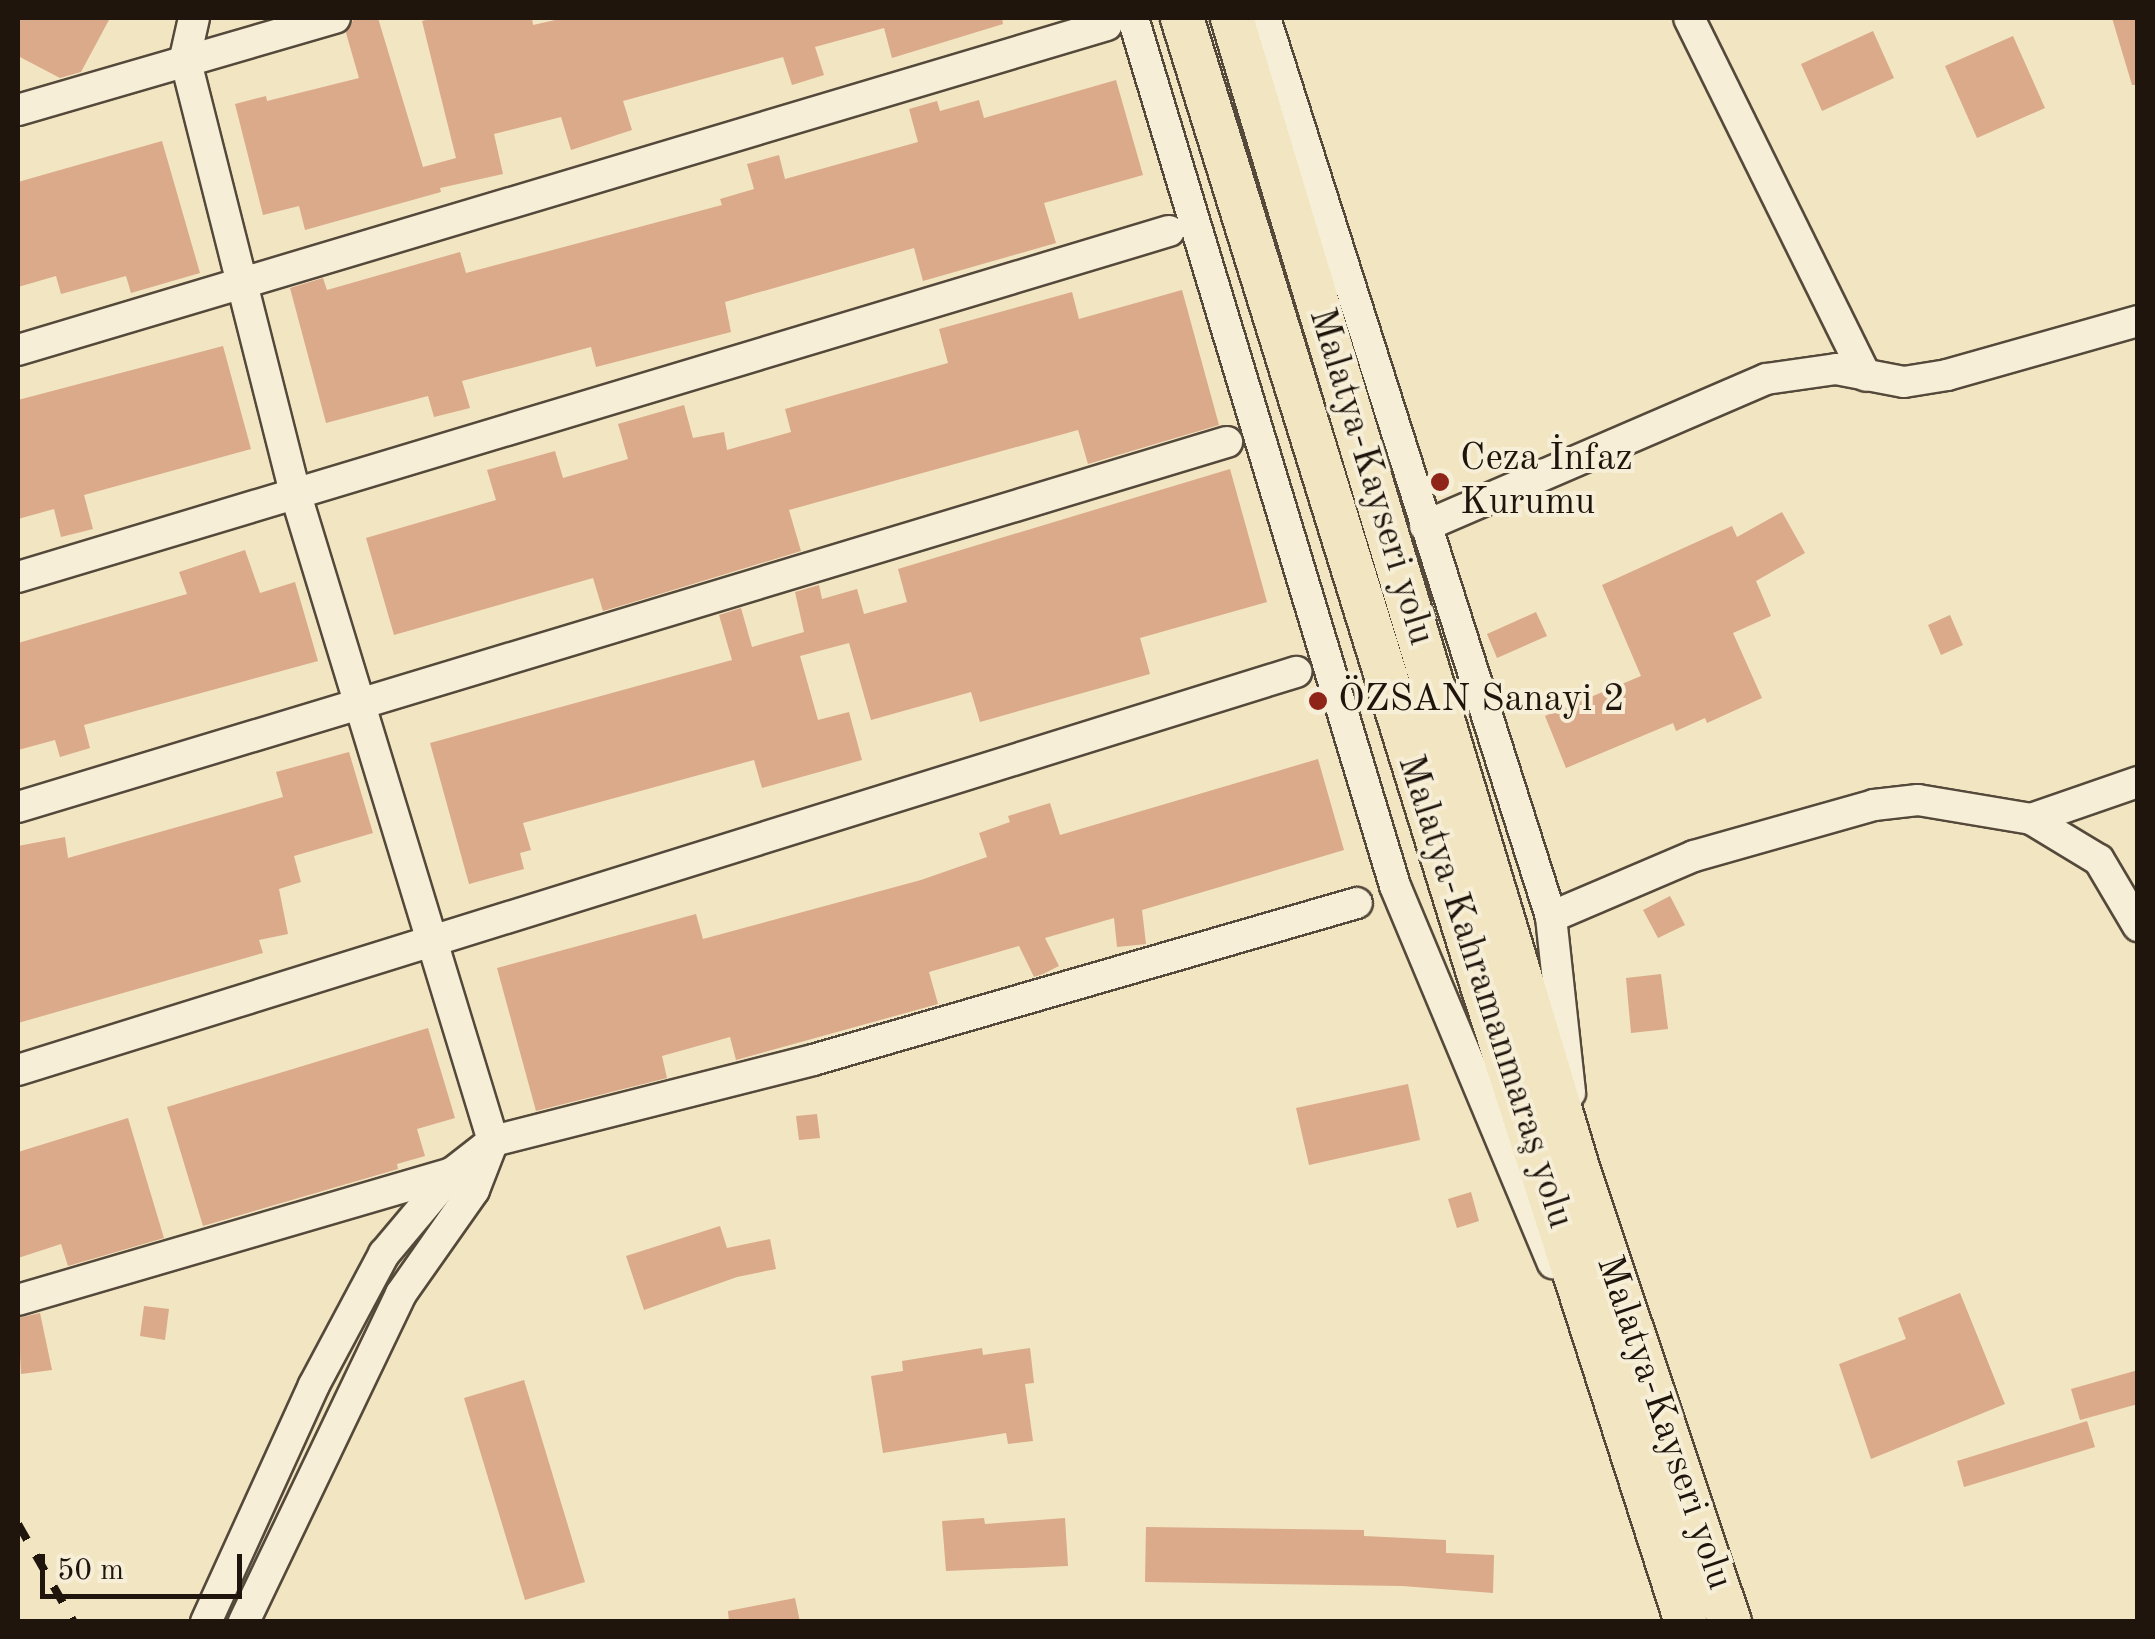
<!DOCTYPE html>
<html>
<head>
<meta charset="utf-8">
<style>
  body { margin:0 }
  #map { position:relative; width:2155px; height:1639px; overflow:hidden; background:#f2e5c2; font-family:"Old Standard TT",serif }
  div>[style] { position:absolute }
  .building>* { inset:0; background:#daaa8a }
  .roads { filter:drop-shadow(2px 0 #54493a) drop-shadow(-2px 0 #54493a) drop-shadow(0 2px #54493a) drop-shadow(0 -2px #54493a) }
  .minor>* { height:30px; margin:-15px; padding:0 15px; transform-origin:15px; border-radius:15px; background:#f7eed7 }
  .highway>* { height:42px; margin:-21px; padding:0 21px; transform-origin:21px; border-radius:21px; background:#f2e5c2 }
  .rail>* { height:8px; margin-top:-4px; transform-origin:0; background:repeating-linear-gradient(90deg,#1f150d 0 18px,transparent 0 36px) }
  .dots>* { width:28px; height:28px; translate:-50% -50%; box-sizing:border-box; border:5px solid #f7eed7; border-radius:50% }
  span { translate:-50% -50%; white-space:nowrap; text-align:center; line-height:1.15; -webkit-text-stroke:8px #f7eed7; paint-order:stroke }
  .poi-label { font-size:38px; color:#1f150d }
  .left { translate:0 -50%; text-align:left }
  .street-label { font-size:38px; color:#1f150d }
  .frame { position:absolute; inset:0; border:20px solid #1f150d; pointer-events:none }
  .scale { position:absolute; left:40px; top:1554px; width:202px; height:45px; box-sizing:border-box; border:5px solid #1f150d; border-top:0; padding-left:12px; font-size:30px; line-height:35px; white-space:nowrap; color:#1f150d; -webkit-text-stroke:8px #f7eed7; paint-order:stroke }
</style>
</head>
<body>
<div id="map">
  <div class="building">
    <i style="clip-path:polygon(18px 18px,110px 18px,81px 72px,60px 78px,18px 56px)"></i>
    <i style="clip-path:polygon(378px 18px,423px 167px,456px 158px,422px 21px,434px 18px,532px 18px,533px 25px,564px 18px,1002px 18px,1003px 24px,892px 58px,884px 28px,815px 47px,824px 75px,792px 85px,783px 57px,623px 101px,632px 130px,571px 150px,561px 117px,494px 134px,503px 174px,440px 188px,441px 192px,305px 230px,299px 206px,263px 215px,235px 104px,266px 96px,267px 101px,359px 78px,346px 33px,353px 20px)"></i>
    <i style="clip-path:polygon(2112px 18px,2138px 18px,2138px 85px,2132px 85px)"></i>
    <i style="clip-path:polygon(1873px 31px,1894px 78px,1822px 111px,1801px 64px)"></i>
    <i style="clip-path:polygon(2013px 36px,2045px 108px,1977px 138px,1945px 66px)"></i>
    <i style="clip-path:polygon(1116px 80px,1143px 175px,1044px 203px,1056px 243px,923px 281px,914px 248px,725px 302px,731px 332px,596px 367px,591px 347px,462px 381px,470px 408px,434px 417px,428px 396px,326px 423px,290px 288px,323px 278px,327px 290px,460px 252px,466px 273px,722px 205px,720px 199px,754px 189px,747px 164px,779px 155px,785px 179px,918px 142px,909px 109px,937px 101px,940px 111px,979px 100px,984px 118px)"></i>
    <i style="clip-path:polygon(162px 141px,200px 273px,131px 293px,126px 276px,61px 294px,56px 276px,18px 287px,18px 182px)"></i>
    <i style="clip-path:polygon(1182px 290px,1219px 425px,1088px 464px,1078px 430px,789px 510px,801px 551px,627px 604px,603px 611px,593px 578px,394px 635px,366px 538px,496px 500px,487px 470px,555px 451px,563px 478px,628px 459px,618px 424px,684px 405px,693px 438px,724px 432px,727px 450px,791px 432px,785px 409px,948px 363px,939px 329px,1072px 292px,1079px 319px)"></i>
    <i style="clip-path:polygon(223px 346px,251px 449px,84px 495px,93px 529px,61px 537px,54px 509px,18px 519px,18px 400px)"></i>
    <i style="clip-path:polygon(1230px 469px,1267px 602px,1140px 638px,1150px 674px,980px 722px,971px 692px,871px 720px,849px 643px,800px 656px,818px 720px,849px 712px,862px 760px,762px 788px,754px 760px,523px 823px,531px 850px,520px 853px,524px 869px,469px 884px,430px 743px,732px 660px,719px 615px,741px 608px,752px 647px,804px 632px,795px 592px,819px 585px,822px 599px,857px 589px,864px 614px,907px 602px,898px 569px)"></i>
    <i style="clip-path:polygon(1782px 512px,1805px 553px,1756px 581px,1771px 616px,1733px 633px,1762px 698px,1707px 723px,1705px 718px,1676px 731px,1673px 723px,1566px 768px,1545px 716px,1641px 676px,1602px 585px,1732px 526px,1737px 537px)"></i>
    <i style="clip-path:polygon(245px 550px,260px 593px,295px 582px,318px 661px,84px 725px,90px 748px,60px 757px,55px 740px,18px 750px,18px 643px,187px 594px,179px 572px)"></i>
    <i style="clip-path:polygon(1536px 612px,1547px 636px,1497px 658px,1487px 634px)"></i>
    <i style="clip-path:polygon(1950px 615px,1963px 645px,1941px 655px,1928px 625px)"></i>
    <i style="clip-path:polygon(349px 752px,373px 833px,294px 856px,301px 882px,279px 889px,288px 934px,259px 940px,263px 953px,18px 1023px,18px 846px,65px 837px,68px 858px,283px 797px,276px 772px)"></i>
    <i style="clip-path:polygon(1318px 759px,1344px 850px,1142px 910px,1146px 944px,1117px 947px,1114px 918px,1045px 938px,1059px 966px,1043px 974px,1034px 977px,1019px 946px,929px 972px,938px 1004px,736px 1060px,730px 1037px,662px 1056px,667px 1078px,536px 1111px,497px 968px,696px 914px,703px 939px,921px 880px,987px 857px,979px 833px,1010px 822px,1008px 816px,1050px 803px,1060px 835px)"></i>
    <i style="clip-path:polygon(1670px 896px,1685px 925px,1658px 938px,1643px 910px)"></i>
    <i style="clip-path:polygon(1661px 974px,1668px 1029px,1631px 1033px,1626px 978px)"></i>
    <i style="clip-path:polygon(428px 1028px,455px 1118px,417px 1129px,425px 1156px,397px 1164px,398px 1169px,203px 1226px,167px 1107px)"></i>
    <i style="clip-path:polygon(1408px 1084px,1420px 1140px,1309px 1165px,1296px 1108px)"></i>
    <i style="clip-path:polygon(817px 1114px,820px 1138px,799px 1140px,796px 1116px)"></i>
    <i style="clip-path:polygon(128px 1118px,164px 1238px,68px 1266px,61px 1244px,18px 1258px,18px 1152px)"></i>
    <i style="clip-path:polygon(1471px 1192px,1479px 1221px,1457px 1228px,1448px 1199px)"></i>
    <i style="clip-path:polygon(720px 1226px,727px 1248px,770px 1239px,776px 1269px,737px 1277px,644px 1310px,626px 1256px)"></i>
    <i style="clip-path:polygon(1960px 1293px,2005px 1404px,1871px 1459px,1839px 1364px,1906px 1339px,1898px 1318px)"></i>
    <i style="clip-path:polygon(144px 1306px,169px 1309px,165px 1340px,140px 1336px)"></i>
    <i style="clip-path:polygon(40px 1313px,52px 1370px,21px 1374px,18px 1318px)"></i>
    <i style="clip-path:polygon(982px 1348px,983px 1355px,1030px 1348px,1034px 1383px,1025px 1384px,1033px 1441px,1008px 1444px,1006px 1433px,883px 1453px,871px 1376px,903px 1371px,902px 1361px)"></i>
    <i style="clip-path:polygon(2138px 1370px,2138px 1404px,2080px 1420px,2071px 1389px)"></i>
    <i style="clip-path:polygon(524px 1380px,585px 1582px,525px 1600px,464px 1398px)"></i>
    <i style="clip-path:polygon(2087px 1421px,2095px 1447px,1964px 1487px,1957px 1461px)"></i>
    <i style="clip-path:polygon(984px 1518px,985px 1524px,1065px 1518px,1068px 1566px,946px 1571px,942px 1521px)"></i>
    <i style="clip-path:polygon(1146px 1527px,1364px 1530px,1364px 1536px,1446px 1540px,1446px 1553px,1494px 1555px,1493px 1593px,1402px 1586px,1145px 1582px)"></i>
    <i style="clip-path:polygon(795px 1598px,800px 1622px,729px 1622px,728px 1611px)"></i>
  </div>
  <div class="roads">
    <div class="minor">
      <i style="left:194px;top:18px;width:41px;rotate:102.7deg"></i>
      <i style="left:185px;top:58px;width:448px;rotate:75.8deg"></i>
      <i style="left:295px;top:492px;width:679px;rotate:73.03deg"></i>
      <i style="left:493px;top:1141px;width:53px;rotate:111.2deg"></i>
      <i style="left:474px;top:1190px;width:127px;rotate:125.1deg"></i>
      <i style="left:401px;top:1294px;width:364px;rotate:115.6deg"></i>
      <i style="left:1133px;top:18px;width:907px;rotate:73.2deg"></i>
      <i style="left:1395px;top:886px;width:409px;rotate:67.3deg"></i>
      <i style="left:1265px;top:18px;width:943px;rotate:72.35deg"></i>
      <i style="left:1551px;top:917px;width:177px;rotate:83.8deg"></i>
      <i style="left:1689px;top:18px;width:399px;rotate:63.7deg"></i>
      <i style="left:18px;top:110px;width:330px;rotate:-16.2deg"></i>
      <i style="left:18px;top:350px;width:1136px;rotate:-16.62deg"></i>
      <i style="left:1425px;top:526px;width:371px;rotate:-23.3deg"></i>
      <i style="left:1766px;top:379px;width:71px;rotate:-8.1deg"></i>
      <i style="left:1836px;top:369px;width:69px;rotate:10.8deg"></i>
      <i style="left:1904px;top:382px;width:44px;rotate:-9.2deg"></i>
      <i style="left:1947px;top:375px;width:198px;rotate:-15.8deg"></i>
      <i style="left:18px;top:577px;width:1202px;rotate:-16.73deg"></i>
      <i style="left:18px;top:807px;width:1263px;rotate:-16.8deg"></i>
      <i style="left:2031px;top:819px;width:113px;rotate:-19.1deg"></i>
      <i style="left:1551px;top:917px;width:155px;rotate:-23.1deg"></i>
      <i style="left:1694px;top:856px;width:187px;rotate:-15.8deg"></i>
      <i style="left:1874px;top:805px;width:44px;rotate:-6.5deg"></i>
      <i style="left:1918px;top:800px;width:115px;rotate:9.5deg"></i>
      <i style="left:2031px;top:819px;width:79px;rotate:31.1deg"></i>
      <i style="left:2099px;top:860px;width:77px;rotate:59.4deg"></i>
      <i style="left:18px;top:1070px;width:1339px;rotate:-17.3deg"></i>
      <i style="left:18px;top:1300px;width:452px;rotate:-16.3deg"></i>
      <i style="left:452px;top:1173px;width:52px;rotate:-38deg"></i>
      <i style="left:493px;top:1141px;width:330px;rotate:-14.2deg"></i>
      <i style="left:813px;top:1060px;width:566px;rotate:-16.1deg"></i>
      <i style="left:206px;top:1622px;width:260px;rotate:-65.5deg"></i>
      <i style="left:314px;top:1385px;width:149px;rotate:-61.9deg"></i>
      <i style="left:384px;top:1254px;width:106px;rotate:-50deg"></i>
    </div>
    <div class="highway">
      <i style="left:1182px;top:18px;width:997px;rotate:72.78deg"></i>
      <i style="left:1477px;top:970px;width:685px;rotate:72.23deg"></i>
      <i style="left:1232px;top:18px;width:1204px;rotate:73.25deg"></i>
      <i style="left:1579px;top:1171px;width:476px;rotate:71.5deg"></i>
    </div>
  </div>
  <div class="rail">
    <i style="left:18px;top:1524px;width:113px;rotate:60.3deg"></i>
  </div>
  <div class="dots">
    <i style="left:1440px;top:482px;background:#8f2418"></i>
    <i style="left:1318px;top:701px;background:#8f2418"></i>
  </div>
  <div class="poi-label">
    <span class="left" style="left:1460px;top:482px">Ceza İnfaz<br>Kurumu</span>
    <span class="left" style="left:1338px;top:701px">ÖZSAN Sanayi 2</span>
  </div>
  <div class="street-label">
    <span style="left:1370px;top:477px;rotate:73deg">Malatya-Kayseri yolu</span>
    <span style="left:1484px;top:992px;rotate:72deg">Malatya-Kahramanmaraş yolu</span>
    <span style="left:1663px;top:1423px;rotate:71deg">Malatya-Kayseri yolu</span>
  </div>
  <div class="frame"></div>
  <div class="scale">50 m</div>
</div>
</body>
</html>
